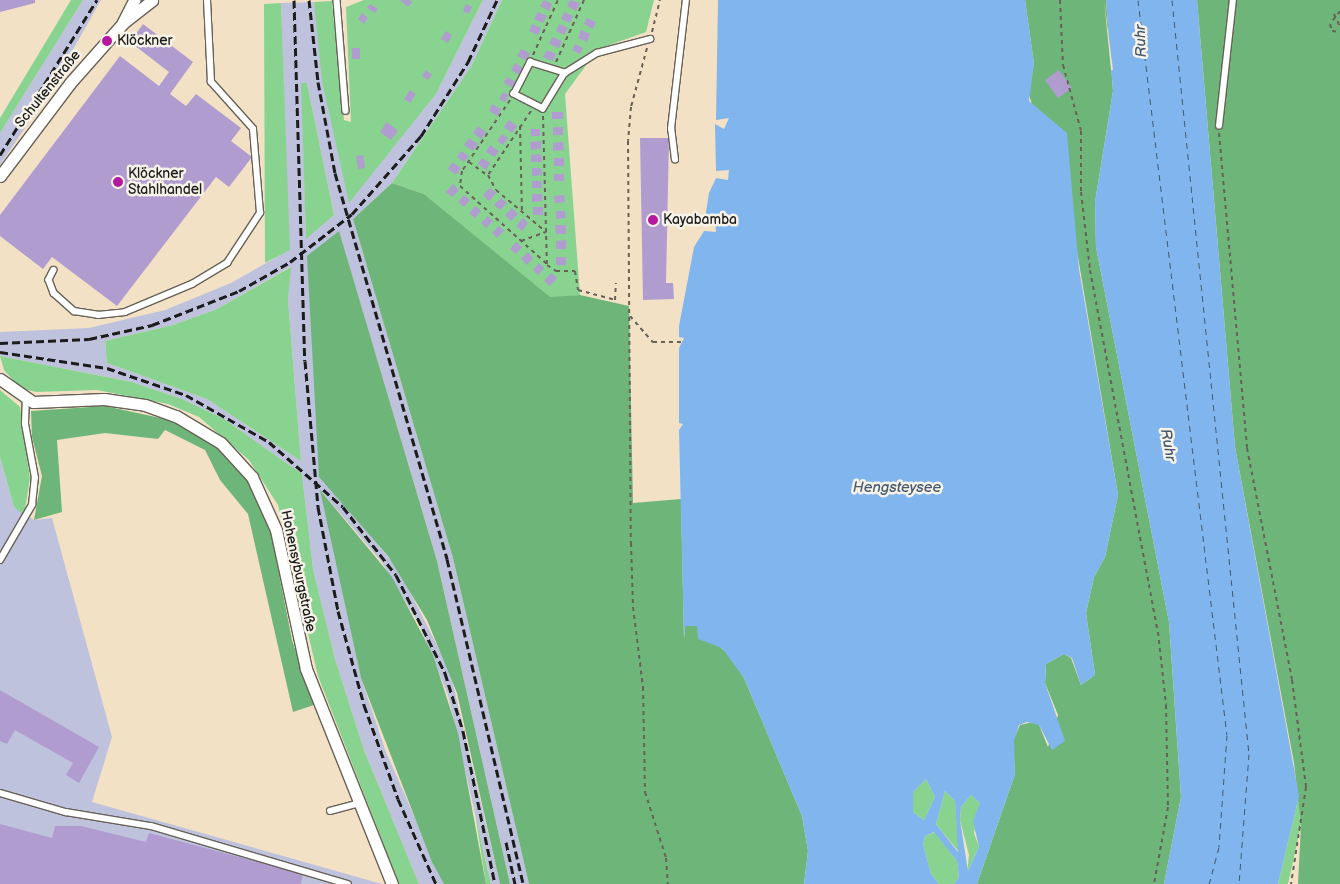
<!DOCTYPE html>
<html>
<head>
<meta charset="utf-8">
<style>
  body { margin:0 }
  #map { position:relative; width:1340px; height:884px; overflow:hidden; background:#f3e1c6; font-family:"Balsamiq Sans",sans-serif }
  div>[style] { position:absolute }
  .industrial>* { inset:0; background:#bfc2dd }
  .green>* { inset:0; background:#89d390 }
  .forest>* { inset:0; background:#6eb57a }
  .water>* { inset:0; background:#80b5ee }
  .pier>* { inset:0; background:#f3e1c6 }
  .ferry>* { height:1px; margin-top:-0.5px; transform-origin:0; background:repeating-linear-gradient(90deg,#445970 0 6px,transparent 0 11px) }
  .building>* { inset:0; background:#b09ccf }
  .path>* { height:2px; margin-top:-1px; transform-origin:0; background:repeating-linear-gradient(90deg,#676158 0 4px,transparent 0 8px) }
  .roads { filter:drop-shadow(1px 0 #676158) drop-shadow(-1px 0 #676158) drop-shadow(0 1px #676158) drop-shadow(0 -1px #676158) }
  .lane>* { height:5.5px; margin:-2.75px; padding:0 2.75px; transform-origin:2.75px; border-radius:2.75px; background:#fff }
  .street>* { height:11px; margin:-5.5px; padding:0 5.5px; transform-origin:5.5px; border-radius:5.5px; background:#fff }
  .rail>* { height:3px; margin-top:-1.5px; transform-origin:0; background:repeating-linear-gradient(90deg,#1c1c1c 0 8px,transparent 0 12px) }
  .dots>* { width:14px; height:14px; translate:-50% -50%; box-sizing:border-box; border:2px solid #f7f3e8; border-radius:50% }
  span { translate:-50% -50%; white-space:nowrap; text-align:center; line-height:1.15; -webkit-text-stroke:5px #f7f3e8; paint-order:stroke }
  .poi-label { font-size:14px; color:#1c1c1c }
  .left { translate:0 -50%; text-align:left }
  .street-label { font-size:14px; color:#1c1c1c }
  .water-label { font-size:15px; color:#445970; font-style:italic }
</style>
</head>
<body>
<div id="map">
  <div class="industrial">
    <i style="clip-path:polygon(83px 0,101px 0,48px 94px,0 165px,0 133px)"></i>
    <i style="clip-path:polygon(evenodd,483px 0,502px 0,472px 65px,392px 183px,353px 219px,453px 558px,529px 884px,510px 884px,437px 561px,339px 232px,346px 504px,400px 572px,450px 671px,500px 884px,491px 884px,448px 695px,419px 624px,381px 561px,321px 491px,361px 678px,386px 752px,444px 884px,419px 884px,364px 750px,335px 659px,313px 569px,302px 474px,224px 419px,182px 399px,132px 382px,0 356px,0 332px,89px 328px,165px 310px,231px 283px,289px 250px,281px 3px,314px 2px,349px 202px,436px 94px,483px 0,307px 83px,334px 215px,306px 238px,303px 132px,307px 83px,483px 0,290px 267px,288px 300px,301px 461px,207px 399px,107px 363px,105px 341px,173px 325px,217px 309px,290px 267px)"></i>
    <i style="clip-path:polygon(0 457px,14px 507px,34px 520px,52px 518px,112px 737px,92px 802px,382px 884px,0 884px)"></i>
  </div>
  <div class="green">
    <i style="clip-path:polygon(71px 0,83px 0,0 133px,0 118px)"></i>
    <i style="clip-path:polygon(364px 0,483px 0,436px 94px,349px 203px,322px 81px,314px 2px,332px 1px,344px 120px,351px 122px,346px 7px)"></i>
    <i style="clip-path:polygon(502px 0,654px 0,646px 32px,598px 49px,565px 94px,580px 295px,550px 298px,424px 194px,392px 183px,472px 65px)"></i>
    <i style="clip-path:polygon(281px 3px,290px 250px,265px 263px,264px 4px)"></i>
    <i style="clip-path:polygon(301px 83px,307px 83px,334px 215px,306px 239px)"></i>
    <i style="clip-path:polygon(291px 267px,288px 300px,301px 461px,207px 399px,107px 363px,105px 341px,173px 325px,217px 309px)"></i>
    <i style="clip-path:polygon(0 356px,132px 382px,182px 399px,224px 419px,302px 474px,313px 569px,335px 659px,364px 750px,419px 884px,399px 884px,318px 676px,278px 505px,249px 460px,199px 417px,168px 404px,97px 390px,36px 392px,20px 388px,4px 370px)"></i>
    <i style="clip-path:polygon(0 390px,20px 407px,30px 478px,24px 515px,14px 507px,0 457px)"></i>
    <i style="clip-path:polygon(926px 779px,935px 797px,924px 820px,913px 812px,913px 792px)"></i>
    <i style="clip-path:polygon(945px 791px,955px 801px,959px 852px,936px 824px)"></i>
    <i style="clip-path:polygon(971px 795px,980px 803px,974px 833px,979px 847px,967px 873px,969px 855px,960px 820px,961px 807px)"></i>
    <i style="clip-path:polygon(1299px 796px,1301px 825px,1288px 884px,1278px 884px)"></i>
    <i style="clip-path:polygon(475px 813px,486px 863px,491px 884px,486px 884px)"></i>
    <i style="clip-path:polygon(935px 832px,957px 861px,959px 877px,954px 884px,939px 884px,931px 874px,923px 844px,925px 836px)"></i>
  </div>
  <div class="forest">
    <i style="clip-path:polygon(1025px 0,1106px 0,1113px 91px,1095px 202px,1096px 247px,1169px 622px,1181px 797px,1164px 884px,977px 884px,1015px 774px,1013px 741px,1020px 725px,1033px 722px,1039px 725px,1048px 747px,1058px 715px,1045px 683px,1046px 664px,1064px 654px,1071px 658px,1081px 685px,1095px 675px,1086px 613px,1094px 577px,1105px 557px,1118px 495px,1074px 233px,1028px 92px,1034px 64px)"></i>
    <i style="clip-path:polygon(1197px 0,1340px 0,1340px 884px,1298px 884px,1301px 825px,1294px 763px,1235px 447px)"></i>
    <i style="clip-path:polygon(392px 183px,424px 194px,550px 297px,580px 295px,629px 306px,633px 503px,681px 499px,684px 639px,685px 626px,697px 626px,729px 655px,744px 678px,802px 816px,808px 851px,804px 884px,529px 884px,453px 558px,353px 219px)"></i>
    <i style="clip-path:polygon(339px 231px,437px 561px,510px 884px,500px 884px,457px 693px,427px 620px,388px 556px,319px 477px,307px 256px)"></i>
    <i style="clip-path:polygon(105px 406px,174px 421px,217px 447px,247px 480px,271px 533px,292px 640px,314px 705px,293px 712px,248px 514px,220px 480px,205px 450px,165px 430px,158px 439px,105px 433px,57px 440px,62px 512px,34px 520px,42px 476px,32px 437px,31px 411px)"></i>
    <i style="clip-path:polygon(320px 490px,392px 577px,433px 655px,458px 733px,486px 884px,444px 884px,432px 862px,361px 678px)"></i>
  </div>
  <div class="water">
    <i style="clip-path:polygon(evenodd,718px 0,1025px 0,1034px 64px,1029px 101px,1067px 133px,1079px 269px,1118px 495px,1105px 557px,1094px 577px,1086px 613px,1095px 675px,1081px 685px,1072px 658px,1064px 654px,1046px 664px,1045px 683px,1065px 741px,1052px 750px,1039px 725px,1027px 722px,1019px 725px,1014px 741px,1015px 774px,977px 884px,954px 884px,959px 877px,957px 861px,934px 832px,925px 836px,923px 844px,931px 874px,939px 884px,804px 884px,808px 851px,802px 816px,744px 678px,722px 648px,698px 639px,697px 626px,685px 626px,684px 639px,679px 430px,683px 424px,679px 423px,679px 348px,684px 338px,679px 337px,679px 326px,694px 247px,704px 231px,716px 232px,715px 222px,704px 224px,709px 193px,716px 178px,728px 180px,729px 170px,716px 171px,715px 124px,724px 129px,729px 118px,716px 120px,718px 0,926px 779px,935px 797px,924px 820px,913px 812px,913px 792px,926px 779px,718px 0,945px 791px,955px 801px,958px 852px,936px 824px,945px 791px,718px 0,971px 795px,980px 803px,973px 821px,979px 847px,968px 871px,960px 820px,961px 807px,971px 795px)"></i>
    <i style="clip-path:polygon(1106px 0,1197px 0,1235px 447px,1299px 796px,1278px 884px,1164px 884px,1181px 797px,1169px 622px,1096px 247px,1095px 202px,1113px 91px)"></i>
  </div>
  <div class="pier">
    <i style="clip-path:polygon(1104px 0,1113px 70px,1111px 70px)"></i>
  </div>
  <div class="ferry">
    <i style="left:1138px;top:0;width:740px;rotate:83.1deg"></i>
    <i style="left:1227px;top:735px;width:112px;rotate:94.1deg"></i>
    <i style="left:1219px;top:847px;width:38px;rotate:105deg"></i>
    <i style="left:1172px;top:0;width:758px;rotate:84.17deg"></i>
    <i style="left:1249px;top:754px;width:130px;rotate:94.4deg"></i>
  </div>
  <div class="building">
    <i style="clip-path:polygon(0 0,35px 0,35px 3px,0 12px)"></i>
    <i style="clip-path:polygon(400px 0,409px 0,412px 2px,408px 7px)"></i>
    <i style="clip-path:polygon(544px 0,552px 4px,549px 11px,540px 6px)"></i>
    <i style="clip-path:polygon(570px 0,580px 3px,576px 11px,567px 6px)"></i>
    <i style="clip-path:polygon(370px 4px,378px 9px,375px 13px,367px 8px)"></i>
    <i style="clip-path:polygon(466px 4px,472px 7px,469px 14px,463px 11px)"></i>
    <i style="clip-path:polygon(538px 12px,547px 16px,543px 23px,534px 19px)"></i>
    <i style="clip-path:polygon(564px 12px,573px 16px,570px 23px,561px 19px)"></i>
    <i style="clip-path:polygon(362px 13px,368px 18px,364px 24px,358px 19px)"></i>
    <i style="clip-path:polygon(587px 18px,596px 22px,593px 29px,584px 24px)"></i>
    <i style="clip-path:polygon(143px 24px,193px 62px,170px 94px,186px 106px,196px 94px,241px 128px,231px 141px,252px 157px,229px 187px,216px 177px,117px 306px,52px 257px,43px 269px,0 236px,0 215px,120px 56px,159px 86px,169px 72px,130px 42px)"></i>
    <i style="clip-path:polygon(532px 24px,541px 28px,538px 35px,529px 31px)"></i>
    <i style="clip-path:polygon(559px 24px,568px 28px,564px 35px,556px 31px)"></i>
    <i style="clip-path:polygon(581px 30px,590px 34px,587px 42px,578px 38px)"></i>
    <i style="clip-path:polygon(446px 31px,452px 35px,448px 43px,441px 39px)"></i>
    <i style="clip-path:polygon(552px 37px,562px 41px,559px 48px,549px 44px)"></i>
    <i style="clip-path:polygon(575px 44px,583px 48px,580px 54px,572px 50px)"></i>
    <i style="clip-path:polygon(352px 48px,360px 48px,360px 59px,352px 59px)"></i>
    <i style="clip-path:polygon(521px 49px,530px 53px,527px 61px,517px 56px)"></i>
    <i style="clip-path:polygon(547px 50px,556px 54px,553px 61px,543px 57px)"></i>
    <i style="clip-path:polygon(515px 63px,523px 68px,520px 75px,511px 70px)"></i>
    <i style="clip-path:polygon(426px 70px,432px 75px,428px 80px,422px 76px)"></i>
    <i style="clip-path:polygon(1059px 70px,1072px 88px,1058px 98px,1045px 80px)"></i>
    <i style="clip-path:polygon(507px 77px,516px 82px,513px 88px,504px 83px)"></i>
    <i style="clip-path:polygon(410px 90px,416px 94px,410px 103px,404px 99px)"></i>
    <i style="clip-path:polygon(503px 92px,509px 95px,505px 102px,499px 99px)"></i>
    <i style="clip-path:polygon(492px 104px,501px 109px,498px 116px,489px 111px)"></i>
    <i style="clip-path:polygon(552px 112px,563px 112px,563px 119px,552px 119px)"></i>
    <i style="clip-path:polygon(509px 120px,517px 126px,512px 133px,504px 127px)"></i>
    <i style="clip-path:polygon(387px 122px,398px 131px,391px 140px,380px 132px)"></i>
    <i style="clip-path:polygon(478px 126px,486px 132px,481px 139px,473px 133px)"></i>
    <i style="clip-path:polygon(553px 127px,563px 127px,563px 135px,553px 135px)"></i>
    <i style="clip-path:polygon(530px 129px,540px 129px,540px 136px,531px 136px)"></i>
    <i style="clip-path:polygon(502px 134px,508px 138px,503px 145px,497px 141px)"></i>
    <i style="clip-path:polygon(469px 138px,478px 144px,473px 151px,464px 145px)"></i>
    <i style="clip-path:polygon(640px 138px,669px 138px,666px 283px,673px 283px,674px 299px,643px 300px)"></i>
    <i style="clip-path:polygon(541px 141px,541px 149px,531px 150px,530px 142px)"></i>
    <i style="clip-path:polygon(563px 142px,564px 150px,553px 151px,553px 143px)"></i>
    <i style="clip-path:polygon(490px 145px,499px 151px,495px 157px,486px 152px)"></i>
    <i style="clip-path:polygon(461px 151px,469px 156px,464px 162px,457px 157px)"></i>
    <i style="clip-path:polygon(541px 154px,542px 162px,531px 162px,531px 155px)"></i>
    <i style="clip-path:polygon(363px 155px,365px 168px,358px 169px,356px 156px)"></i>
    <i style="clip-path:polygon(482px 158px,490px 163px,486px 170px,478px 164px)"></i>
    <i style="clip-path:polygon(554px 158px,564px 158px,564px 166px,554px 166px)"></i>
    <i style="clip-path:polygon(452px 162px,461px 168px,456px 175px,448px 169px)"></i>
    <i style="clip-path:polygon(532px 168px,541px 168px,542px 175px,532px 176px)"></i>
    <i style="clip-path:polygon(554px 174px,564px 174px,564px 181px,554px 181px)"></i>
    <i style="clip-path:polygon(532px 181px,541px 181px,542px 188px,532px 188px)"></i>
    <i style="clip-path:polygon(453px 184px,459px 190px,452px 197px,446px 192px)"></i>
    <i style="clip-path:polygon(490px 188px,496px 193px,489px 201px,483px 195px)"></i>
    <i style="clip-path:polygon(532px 194px,542px 194px,542px 201px,532px 202px)"></i>
    <i style="clip-path:polygon(464px 195px,470px 200px,464px 207px,458px 202px)"></i>
    <i style="clip-path:polygon(564px 195px,565px 202px,555px 203px,554px 196px)"></i>
    <i style="clip-path:polygon(501px 198px,507px 203px,500px 210px,494px 205px)"></i>
    <i style="clip-path:polygon(476px 206px,481px 211px,475px 218px,469px 213px)"></i>
    <i style="clip-path:polygon(533px 207px,543px 207px,543px 215px,533px 215px)"></i>
    <i style="clip-path:polygon(512px 208px,518px 214px,511px 221px,505px 215px)"></i>
    <i style="clip-path:polygon(556px 211px,565px 211px,566px 218px,556px 219px)"></i>
    <i style="clip-path:polygon(488px 216px,493px 221px,486px 228px,481px 223px)"></i>
    <i style="clip-path:polygon(523px 218px,528px 223px,522px 231px,516px 226px)"></i>
    <i style="clip-path:polygon(555px 225px,566px 225px,566px 234px,556px 234px)"></i>
    <i style="clip-path:polygon(499px 226px,504px 231px,497px 238px,492px 233px)"></i>
    <i style="clip-path:polygon(566px 240px,566px 249px,556px 249px,556px 241px)"></i>
    <i style="clip-path:polygon(516px 242px,522px 247px,516px 254px,510px 249px)"></i>
    <i style="clip-path:polygon(528px 252px,533px 258px,527px 265px,521px 259px)"></i>
    <i style="clip-path:polygon(556px 257px,566px 257px,566px 265px,556px 265px)"></i>
    <i style="clip-path:polygon(539px 263px,544px 268px,538px 275px,533px 270px)"></i>
    <i style="clip-path:polygon(551px 273px,557px 278px,550px 286px,544px 281px)"></i>
    <i style="clip-path:polygon(0 690px,99px 747px,79px 783px,66px 775px,73px 763px,15px 730px,7px 744px,0 741px)"></i>
    <i style="clip-path:polygon(0 824px,52px 838px,55px 826px,81px 826px,146px 842px,149px 833px,303px 874px,301px 884px,0 884px)"></i>
  </div>
  <div class="path">
    <i style="left:1060px;top:0;width:65px;rotate:87.4deg"></i>
    <i style="left:1063px;top:65px;width:68px;rotate:74.7deg"></i>
    <i style="left:1081px;top:131px;width:61px;rotate:90deg"></i>
    <i style="left:1081px;top:192px;width:79px;rotate:83.4deg"></i>
    <i style="left:1090px;top:270px;width:368px;rotate:79.4deg"></i>
    <i style="left:1158px;top:632px;width:73px;rotate:83.7deg"></i>
    <i style="left:1166px;top:705px;width:102px;rotate:88.9deg"></i>
    <i style="left:1168px;top:807px;width:78px;rotate:100.3deg"></i>
    <i style="left:1340px;top:11px;width:16px;rotate:128deg"></i>
    <i style="left:1330px;top:24px;width:7px;rotate:74deg"></i>
    <i style="left:1332px;top:31px;width:8px;rotate:7deg"></i>
    <i style="left:1334px;top:14px;width:14px;rotate:65deg"></i>
    <i style="left:652px;top:32px;width:33px;rotate:-76deg"></i>
    <i style="left:647px;top:48px;width:61px;rotate:105.2deg"></i>
    <i style="left:631px;top:107px;width:34px;rotate:95deg"></i>
    <i style="left:628px;top:141px;width:402px;rotate:89.6deg"></i>
    <i style="left:631px;top:543px;width:64px;rotate:88.2deg"></i>
    <i style="left:633px;top:607px;width:81px;rotate:82.9deg"></i>
    <i style="left:643px;top:687px;width:105px;rotate:88.9deg"></i>
    <i style="left:645px;top:792px;width:69px;rotate:72.3deg"></i>
    <i style="left:666px;top:858px;width:26px;rotate:86deg"></i>
    <i style="left:533px;top:55px;width:60px;rotate:-65.6deg"></i>
    <i style="left:556px;top:62px;width:68px;rotate:-65.7deg"></i>
    <i style="left:510px;top:100px;width:86px;rotate:124.1deg"></i>
    <i style="left:462px;top:171px;width:15px;rotate:98deg"></i>
    <i style="left:460px;top:186px;width:117px;rotate:41.9deg"></i>
    <i style="left:531px;top:111px;width:77px;rotate:123.9deg"></i>
    <i style="left:488px;top:175px;width:17px;rotate:62deg"></i>
    <i style="left:496px;top:190px;width:65px;rotate:40deg"></i>
    <i style="left:543px;top:116px;width:149px;rotate:88.5deg"></i>
    <i style="left:547px;top:265px;width:11px;rotate:34deg"></i>
    <i style="left:556px;top:271px;width:19px"></i>
    <i style="left:575px;top:271px;width:19px;rotate:81deg"></i>
    <i style="left:578px;top:290px;width:38px;rotate:15deg"></i>
    <i style="left:615px;top:300px;width:17px;rotate:-87deg"></i>
    <i style="left:520px;top:126px;width:86px;rotate:88.7deg"></i>
    <i style="left:1219px;top:133px;width:316px;rotate:84.9deg"></i>
    <i style="left:1247px;top:448px;width:236px;rotate:79deg"></i>
    <i style="left:1292px;top:680px;width:108px;rotate:82.5deg"></i>
    <i style="left:1306px;top:787px;width:98px;rotate:98.8deg"></i>
    <i style="left:469px;top:162px;width:22px;rotate:36deg"></i>
    <i style="left:521px;top:241px;width:27px;rotate:-20deg"></i>
    <i style="left:630px;top:316px;width:35px;rotate:49deg"></i>
    <i style="left:653px;top:342px;width:30px"></i>
  </div>
  <div class="roads">
    <div class="lane">
      <i style="left:337px;top:0;width:111px;rotate:85.4deg"></i>
      <i style="left:565px;top:73px;width:42px;rotate:121.4deg"></i>
      <i style="left:543px;top:109px;width:33px;rotate:-153deg"></i>
      <i style="left:514px;top:94px;width:36px;rotate:-63deg"></i>
      <i style="left:530px;top:62px;width:37px;rotate:17deg"></i>
      <i style="left:565px;top:73px;width:38px;rotate:-32deg"></i>
      <i style="left:597px;top:53px;width:55px;rotate:-14.8deg"></i>
      <i style="left:1219px;top:126px;width:127px;rotate:-83.7deg"></i>
      <i style="left:675px;top:160px;width:31px;rotate:-97deg"></i>
      <i style="left:671px;top:129px;width:130px;rotate:-83.4deg"></i>
      <i style="left:54px;top:270px;width:11px;rotate:117deg"></i>
      <i style="left:49px;top:280px;width:14px;rotate:69deg"></i>
      <i style="left:54px;top:293px;width:27px;rotate:42deg"></i>
      <i style="left:74px;top:311px;width:24px;rotate:9deg"></i>
      <i style="left:98px;top:315px;width:27px;rotate:-6deg"></i>
      <i style="left:125px;top:312px;width:73px;rotate:-22.7deg"></i>
      <i style="left:192px;top:284px;width:41px;rotate:-31deg"></i>
      <i style="left:227px;top:263px;width:60px;rotate:-56.6deg"></i>
      <i style="left:260px;top:213px;width:84px;rotate:-94.8deg"></i>
      <i style="left:253px;top:129px;width:63px;rotate:-131.8deg"></i>
      <i style="left:211px;top:82px;width:82px;rotate:-92.8deg"></i>
      <i style="left:0;top:560px;width:64px;rotate:-59.8deg"></i>
      <i style="left:32px;top:505px;width:27px;rotate:-84deg"></i>
      <i style="left:35px;top:478px;width:55px;rotate:-100.5deg"></i>
      <i style="left:25px;top:424px;width:24px;rotate:-88deg"></i>
      <i style="left:0;top:793px;width:69px;rotate:16.1deg"></i>
      <i style="left:66px;top:812px;width:86px;rotate:9.4deg"></i>
      <i style="left:151px;top:826px;width:205px;rotate:16.4deg"></i>
      <i style="left:330px;top:811px;width:31px;rotate:-15deg"></i>
    </div>
    <div class="street">
      <i style="left:123px;top:22px;width:25px;rotate:-63deg"></i>
      <i style="left:0;top:176px;width:116px;rotate:-53deg"></i>
      <i style="left:70px;top:83px;width:80px;rotate:-48.5deg"></i>
      <i style="left:123px;top:23px;width:37px;rotate:-38deg"></i>
      <i style="left:0;top:379px;width:40px;rotate:34.9deg"></i>
      <i style="left:33px;top:402px;width:71px;rotate:-2.4deg"></i>
      <i style="left:104px;top:399px;width:41px;rotate:8.3deg"></i>
      <i style="left:145px;top:405px;width:33px;rotate:20deg"></i>
      <i style="left:176px;top:416px;width:52px;rotate:31deg"></i>
      <i style="left:221px;top:443px;width:46px;rotate:47.6deg"></i>
      <i style="left:252px;top:477px;width:58px;rotate:65.6deg"></i>
      <i style="left:276px;top:530px;width:142px;rotate:77.8deg"></i>
      <i style="left:306px;top:669px;width:232px;rotate:68.2deg"></i>
    </div>
  </div>
  <div class="rail">
    <i style="left:294px;top:0;width:361px;rotate:88.3deg"></i>
    <i style="left:305px;top:361px;width:147px;rotate:84.9deg"></i>
    <i style="left:318px;top:507px;width:106px;rotate:79.1deg"></i>
    <i style="left:338px;top:611px;width:98px;rotate:74.5deg"></i>
    <i style="left:364px;top:705px;width:100px;rotate:70.1deg"></i>
    <i style="left:398px;top:799px;width:93px;rotate:65.9deg"></i>
    <i style="left:309px;top:0;width:82px;rotate:83.7deg"></i>
    <i style="left:318px;top:82px;width:93px;rotate:79.4deg"></i>
    <i style="left:335px;top:173px;width:402px;rotate:73.8deg"></i>
    <i style="left:447px;top:559px;width:334px;rotate:76.8deg"></i>
    <i style="left:0;top:155px;width:183px;rotate:-58deg"></i>
    <i style="left:0;top:343px;width:89px;rotate:-2.6deg"></i>
    <i style="left:89px;top:339px;width:65px;rotate:-12.5deg"></i>
    <i style="left:152px;top:325px;width:93px;rotate:-21.3deg"></i>
    <i style="left:239px;top:291px;width:59px;rotate:-29.6deg"></i>
    <i style="left:290px;top:262px;width:78px;rotate:-37.7deg"></i>
    <i style="left:352px;top:214px;width:104px;rotate:-48.5deg"></i>
    <i style="left:421px;top:136px;width:88px;rotate:-57.6deg"></i>
    <i style="left:468px;top:62px;width:68px;rotate:-64.9deg"></i>
    <i style="left:0;top:352px;width:108px;rotate:8.5deg"></i>
    <i style="left:107px;top:368px;width:83px;rotate:18.9deg"></i>
    <i style="left:186px;top:395px;width:95px;rotate:29.5deg"></i>
    <i style="left:269px;top:442px;width:98px;rotate:41.3deg"></i>
    <i style="left:343px;top:507px;width:86px;rotate:52.1deg"></i>
    <i style="left:396px;top:575px;width:110px;rotate:63.4deg"></i>
    <i style="left:445px;top:673px;width:61px;rotate:72.8deg"></i>
    <i style="left:463px;top:731px;width:156px;rotate:78.2deg"></i>
    <i style="left:506px;top:842px;width:43px;rotate:77.9deg"></i>
  </div>
  <div class="dots">
    <i style="left:107px;top:41px;background:#b5179e"></i>
    <i style="left:118px;top:182px;background:#b5179e"></i>
    <i style="left:653px;top:220px;background:#b5179e"></i>
  </div>
  <div class="poi-label">
    <span class="left" style="left:117px;top:41px">Klöckner</span>
    <span class="left" style="left:128px;top:182px">Klöckner<br>Stahlhandel</span>
    <span class="left" style="left:663px;top:220px">Kayabamba</span>
  </div>
  <div class="street-label">
    <span style="left:48px;top:89px;rotate:-51deg">Schultenstraße</span>
    <span style="left:298px;top:571px;rotate:78deg">Hohensyburgstraße</span>
  </div>
  <div class="water-label">
    <span style="left:1141px;top:41px;rotate:-92deg">Ruhr</span>
    <span style="left:1168px;top:445px;rotate:80deg">Ruhr</span>
    <span style="left:897px;top:488px">Hengsteysee</span>
  </div>
</div>
</body>
</html>
